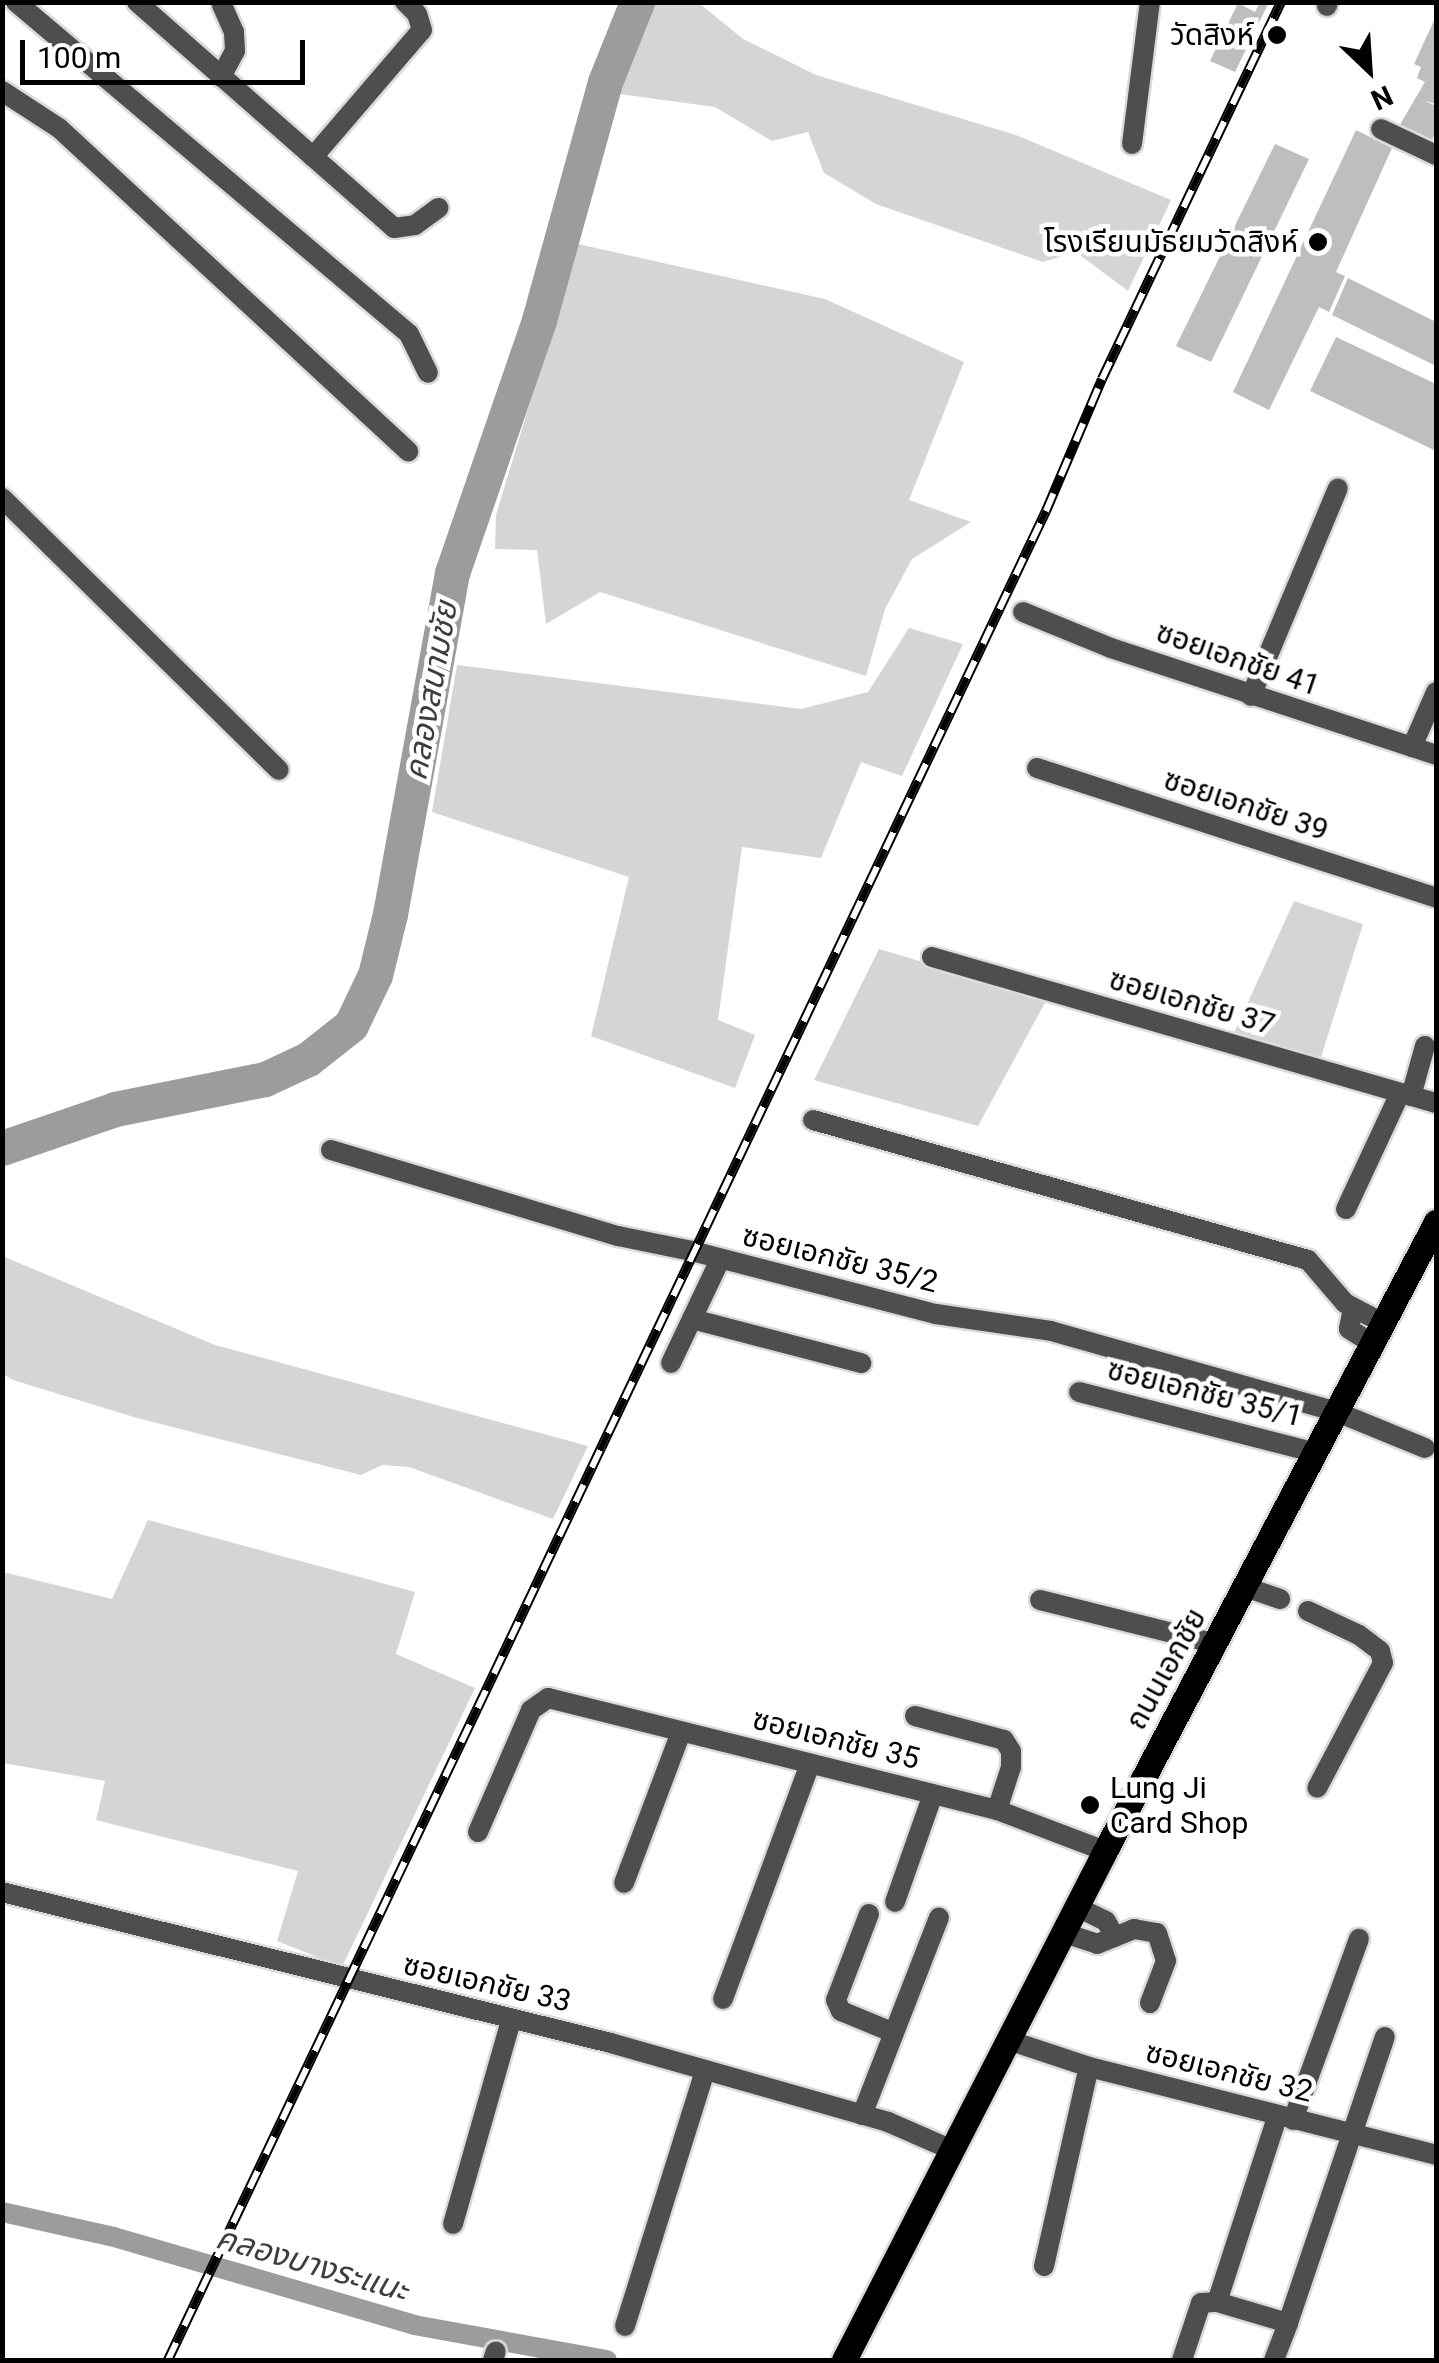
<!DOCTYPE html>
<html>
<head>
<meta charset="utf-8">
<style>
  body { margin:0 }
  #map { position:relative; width:1439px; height:2363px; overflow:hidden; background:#fff; font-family:Roboto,"Noto Sans Thai",sans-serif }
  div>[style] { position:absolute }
  .green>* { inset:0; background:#d5d5d5 }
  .canal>* { height:20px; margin:-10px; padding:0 10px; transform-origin:10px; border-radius:10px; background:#9c9c9c }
  .river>* { height:35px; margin:-17.5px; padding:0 17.5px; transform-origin:17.5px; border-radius:17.5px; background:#9c9c9c }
  .building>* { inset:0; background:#bebebe }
  .roads { filter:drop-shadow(2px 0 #dbdbdb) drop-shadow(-2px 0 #dbdbdb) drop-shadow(0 2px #dbdbdb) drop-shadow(0 -2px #dbdbdb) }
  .minor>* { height:20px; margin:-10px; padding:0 10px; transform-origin:10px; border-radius:10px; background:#4e4e4e }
  .major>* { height:25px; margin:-12.5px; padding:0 12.5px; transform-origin:12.5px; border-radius:12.5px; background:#000 }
  .rail>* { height:10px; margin-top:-5px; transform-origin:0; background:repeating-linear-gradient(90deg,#fff 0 19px,#000 0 38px); box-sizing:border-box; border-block:2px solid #000 }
  .dots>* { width:28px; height:28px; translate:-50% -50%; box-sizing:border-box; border:5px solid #fff; border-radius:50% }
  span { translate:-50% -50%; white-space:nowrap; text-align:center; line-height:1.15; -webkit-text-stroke:9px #fff; paint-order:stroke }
  .poi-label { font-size:30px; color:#000 }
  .right { translate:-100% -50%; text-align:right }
  .left { translate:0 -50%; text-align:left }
  .street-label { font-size:30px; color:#000 }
  .water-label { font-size:32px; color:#3d3d3d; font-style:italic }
  .frame { position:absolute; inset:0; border:5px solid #000; pointer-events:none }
  .north { position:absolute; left:1319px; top:20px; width:100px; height:100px; -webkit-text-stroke:8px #fff; paint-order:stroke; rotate:155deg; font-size:28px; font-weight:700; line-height:40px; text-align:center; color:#000 }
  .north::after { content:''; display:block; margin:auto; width:35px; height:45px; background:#000; clip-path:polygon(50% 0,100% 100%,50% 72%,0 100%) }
  .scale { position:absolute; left:20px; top:40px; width:285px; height:45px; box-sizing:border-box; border:5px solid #000; border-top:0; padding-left:12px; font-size:30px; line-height:35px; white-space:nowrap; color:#000; -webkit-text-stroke:8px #fff; paint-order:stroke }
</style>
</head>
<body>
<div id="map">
  <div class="green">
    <i style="clip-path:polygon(653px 3px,699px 3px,743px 39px,816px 75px,1016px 135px,1171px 200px,1128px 291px,1076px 252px,1043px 262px,876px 204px,824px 173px,808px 132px,772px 141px,715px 107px,619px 94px)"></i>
    <i style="clip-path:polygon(578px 244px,825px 299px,964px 362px,909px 500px,971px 522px,912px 559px,885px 609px,866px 676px,600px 592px,546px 624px,537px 550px,495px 549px,496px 515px)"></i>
    <i style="clip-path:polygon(909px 628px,963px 644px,902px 776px,861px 762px,821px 858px,742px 847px,718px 1020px,755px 1035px,735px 1088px,591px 1036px,629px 877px,432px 812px,457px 665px,801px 709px,868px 692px)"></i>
    <i style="clip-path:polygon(1294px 901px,1363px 924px,1321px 1057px,1234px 1033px)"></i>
    <i style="clip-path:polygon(879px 949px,1047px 999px,978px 1126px,814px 1080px)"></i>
    <i style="clip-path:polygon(2px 1256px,215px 1345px,588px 1446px,553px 1519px,409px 1467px,382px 1465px,361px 1475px,137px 1418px,13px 1380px,3px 1374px)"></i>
    <i style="clip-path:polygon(148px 1520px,415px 1592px,396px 1654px,475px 1688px,342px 1967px,277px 1941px,298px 1871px,96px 1820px,105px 1781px,3px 1763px,3px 1572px,112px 1599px)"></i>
  </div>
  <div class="canal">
    <i style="left:2px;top:2212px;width:115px;rotate:12.6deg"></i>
    <i style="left:114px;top:2237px;width:313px;rotate:16.3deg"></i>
    <i style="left:414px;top:2325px;width:196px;rotate:10.3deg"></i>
  </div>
  <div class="river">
    <i style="left:2px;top:1148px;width:120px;rotate:-19deg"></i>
    <i style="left:115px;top:1109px;width:153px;rotate:-11.3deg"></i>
    <i style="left:265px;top:1079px;width:47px;rotate:-24.9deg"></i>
    <i style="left:308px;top:1059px;width:55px;rotate:-38.3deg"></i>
    <i style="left:351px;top:1025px;width:55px;rotate:-64.4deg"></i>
    <i style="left:375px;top:975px;width:63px;rotate:-76.2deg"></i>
    <i style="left:390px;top:914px;width:347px;rotate:-79.7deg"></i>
    <i style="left:452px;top:573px;width:268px;rotate:-71deg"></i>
    <i style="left:539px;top:320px;width:247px;rotate:-74.5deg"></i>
    <i style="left:605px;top:82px;width:86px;rotate:-68.2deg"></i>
  </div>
  <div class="building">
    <i style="clip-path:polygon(1260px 2px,1269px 2px,1235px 72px,1210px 61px,1238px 3px,1255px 12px)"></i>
    <i style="clip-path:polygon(1436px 16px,1436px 104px,1425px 101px,1436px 106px,1436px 130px,1431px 143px,1398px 128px,1425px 82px,1417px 78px,1421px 67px,1414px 64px)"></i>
    <i style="clip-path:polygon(1356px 130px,1392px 148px,1336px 272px,1345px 276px,1329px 312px,1319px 307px,1269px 410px,1233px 392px)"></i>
    <i style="clip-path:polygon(1275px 144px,1309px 159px,1211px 362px,1176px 346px)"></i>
    <i style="clip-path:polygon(1348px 278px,1436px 322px,1436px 366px,1332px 315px)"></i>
    <i style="clip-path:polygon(1336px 337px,1436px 384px,1436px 451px,1310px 391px)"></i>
  </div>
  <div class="roads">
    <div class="minor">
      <i style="left:16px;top:2px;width:514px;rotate:40.19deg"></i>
      <i style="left:409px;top:334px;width:43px;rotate:64deg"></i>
      <i style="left:137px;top:2px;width:342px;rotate:41.3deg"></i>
      <i style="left:394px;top:228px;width:21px;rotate:-8deg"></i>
      <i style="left:415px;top:225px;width:29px;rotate:-36deg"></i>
      <i style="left:1327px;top:6px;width:4px;rotate:-76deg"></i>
      <i style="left:221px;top:77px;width:30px;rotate:-62deg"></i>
      <i style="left:235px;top:51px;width:19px;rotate:-93deg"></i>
      <i style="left:234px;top:32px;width:30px;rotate:-114deg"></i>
      <i style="left:2px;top:91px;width:68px;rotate:33deg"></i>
      <i style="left:59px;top:128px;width:476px;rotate:42.8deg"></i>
      <i style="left:1381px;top:129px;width:61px;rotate:25.3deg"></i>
      <i style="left:1132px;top:144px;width:143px;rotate:-82.8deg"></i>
      <i style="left:313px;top:157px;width:167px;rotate:-49.4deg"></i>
      <i style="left:422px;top:30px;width:17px;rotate:-107deg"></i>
      <i style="left:417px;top:14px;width:17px;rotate:-135deg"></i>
      <i style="left:2px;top:498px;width:388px;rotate:44.5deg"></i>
      <i style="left:1023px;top:612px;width:95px;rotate:22.2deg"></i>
      <i style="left:1111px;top:648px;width:342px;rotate:18.2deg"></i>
      <i style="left:1251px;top:696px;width:225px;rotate:-67.3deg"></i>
      <i style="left:1412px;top:747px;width:60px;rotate:-66.4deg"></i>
      <i style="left:1037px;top:768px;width:420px;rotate:18deg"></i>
      <i style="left:932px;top:957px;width:525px;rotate:16.16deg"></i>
      <i style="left:1411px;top:1096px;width:52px;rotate:-74.4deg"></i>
      <i style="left:813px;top:1120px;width:514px;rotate:15.79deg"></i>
      <i style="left:1308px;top:1260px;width:57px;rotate:49.3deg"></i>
      <i style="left:1345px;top:1303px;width:43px;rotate:27.8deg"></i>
      <i style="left:331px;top:1150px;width:300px;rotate:16.7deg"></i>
      <i style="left:618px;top:1236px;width:76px;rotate:11.5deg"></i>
      <i style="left:692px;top:1251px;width:252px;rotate:14.5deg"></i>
      <i style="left:936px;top:1314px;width:116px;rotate:8.4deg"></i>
      <i style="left:1051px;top:1331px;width:297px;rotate:15.8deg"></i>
      <i style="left:1337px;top:1412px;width:95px;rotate:22.2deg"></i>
      <i style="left:1346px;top:1209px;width:128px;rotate:-65deg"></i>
      <i style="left:1353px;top:1308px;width:21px;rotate:101deg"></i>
      <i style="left:1349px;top:1329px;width:28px;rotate:32deg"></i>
      <i style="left:692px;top:1319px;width:175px;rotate:14.6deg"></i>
      <i style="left:671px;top:1363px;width:114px;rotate:-64.6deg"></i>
      <i style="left:1079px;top:1392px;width:245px;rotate:14.4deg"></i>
      <i style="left:1248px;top:1588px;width:34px;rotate:19deg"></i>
      <i style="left:1040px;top:1600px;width:182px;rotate:14deg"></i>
      <i style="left:1308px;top:1611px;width:56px;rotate:25.2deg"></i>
      <i style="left:1359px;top:1635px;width:26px;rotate:37deg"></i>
      <i style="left:1380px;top:1651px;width:12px;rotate:76deg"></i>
      <i style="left:1383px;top:1663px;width:141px;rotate:117.8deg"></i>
      <i style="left:915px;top:1716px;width:92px;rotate:15.1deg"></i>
      <i style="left:1004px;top:1740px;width:13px;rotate:58deg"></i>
      <i style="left:1011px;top:1751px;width:16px;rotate:90deg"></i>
      <i style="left:1011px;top:1767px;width:45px;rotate:108deg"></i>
      <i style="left:478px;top:1832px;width:133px;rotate:-66.5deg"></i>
      <i style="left:531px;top:1710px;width:21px;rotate:-35deg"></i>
      <i style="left:548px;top:1698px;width:463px;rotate:14deg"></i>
      <i style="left:997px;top:1810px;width:116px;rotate:20.8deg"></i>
      <i style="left:624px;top:1883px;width:161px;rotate:-69.3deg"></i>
      <i style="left:2px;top:1892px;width:627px;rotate:13.93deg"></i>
      <i style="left:611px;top:2043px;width:288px;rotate:15.9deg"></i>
      <i style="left:888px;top:2122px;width:70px;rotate:23.6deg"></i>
      <i style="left:895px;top:1902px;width:114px;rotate:-70.6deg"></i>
      <i style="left:1077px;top:1907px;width:32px;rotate:26deg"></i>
      <i style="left:1106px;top:1921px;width:18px;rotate:61deg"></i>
      <i style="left:869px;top:1914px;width:92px;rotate:111deg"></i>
      <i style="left:836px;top:2000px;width:12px;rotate:66deg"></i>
      <i style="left:841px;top:2011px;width:57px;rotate:22.5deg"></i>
      <i style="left:1064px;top:1933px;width:35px;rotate:18deg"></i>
      <i style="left:1097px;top:1944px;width:40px;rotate:-22deg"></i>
      <i style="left:1134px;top:1929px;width:23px;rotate:10deg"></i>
      <i style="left:1157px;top:1933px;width:29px;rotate:72deg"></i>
      <i style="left:1166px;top:1961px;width:45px;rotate:110.9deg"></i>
      <i style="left:723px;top:1999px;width:251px;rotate:-69.7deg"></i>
      <i style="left:1008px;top:2040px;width:85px;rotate:18.4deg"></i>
      <i style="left:1089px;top:2067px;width:358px;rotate:14.2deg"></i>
      <i style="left:862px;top:2115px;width:212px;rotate:-68.7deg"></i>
      <i style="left:1293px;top:2120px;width:193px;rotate:-70deg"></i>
      <i style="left:453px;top:2224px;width:212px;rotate:-74.1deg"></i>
      <i style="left:1044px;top:2266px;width:204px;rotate:-77.3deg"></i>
      <i style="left:1217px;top:2302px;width:74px;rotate:16.5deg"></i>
      <i style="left:1288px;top:2323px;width:302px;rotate:-71.3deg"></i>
      <i style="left:625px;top:2326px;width:268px;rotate:-72.6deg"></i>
      <i style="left:493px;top:2360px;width:9px;rotate:-72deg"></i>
      <i style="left:1182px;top:2360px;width:60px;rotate:-71.6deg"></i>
      <i style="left:1201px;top:2303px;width:16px;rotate:-4deg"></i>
      <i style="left:1217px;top:2302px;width:194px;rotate:-72deg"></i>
      <i style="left:1274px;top:2360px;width:40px;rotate:-69deg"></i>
    </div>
    <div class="major">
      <i style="left:844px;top:2360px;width:572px;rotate:-62.85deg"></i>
      <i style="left:1105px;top:1851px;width:711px;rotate:-62.25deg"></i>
    </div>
  </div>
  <div class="rail">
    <i style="left:168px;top:2360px;width:2047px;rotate:-64.6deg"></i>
    <i style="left:1046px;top:511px;width:143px;rotate:-67deg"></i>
    <i style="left:1102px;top:379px;width:417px;rotate:-64.6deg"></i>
  </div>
  <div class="dots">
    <i style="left:1277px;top:35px;background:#000"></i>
    <i style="left:1318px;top:242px;background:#000"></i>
    <i style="left:1090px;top:1805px;background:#000"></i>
  </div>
  <div class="poi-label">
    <span class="right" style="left:1254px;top:35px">วัดสิงห์</span>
    <span class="right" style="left:1298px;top:242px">โรงเรียนมัธยมวัดสิงห์</span>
    <span class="left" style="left:1110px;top:1805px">Lung Ji<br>Card Shop</span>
  </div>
  <div class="street-label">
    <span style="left:1238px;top:659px;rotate:19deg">ซอยเอกชัย 41</span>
    <span style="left:1246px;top:805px;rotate:18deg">ซอยเอกชัย 39</span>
    <span style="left:1192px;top:1002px;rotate:16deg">ซอยเอกชัย 37</span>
    <span style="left:840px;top:1259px;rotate:14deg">ซอยเอกชัย 35/2</span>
    <span style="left:1205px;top:1393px;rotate:14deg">ซอยเอกชัย 35/1</span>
    <span style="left:1166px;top:1669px;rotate:-61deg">ถนนเอกชัย</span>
    <span style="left:836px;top:1739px;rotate:14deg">ซอยเอกชัย 35</span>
    <span style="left:487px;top:1983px;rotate:13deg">ซอยเอกชัย 33</span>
    <span style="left:1229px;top:2072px;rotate:14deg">ซอยเอกชัย 32</span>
  </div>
  <div class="water-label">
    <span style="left:431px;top:691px;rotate:-80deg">คลองสนามชัย</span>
    <span style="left:312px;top:2264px;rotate:16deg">คลองบางระแนะ</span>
  </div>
  <div class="frame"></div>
  <div class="north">N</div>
  <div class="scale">100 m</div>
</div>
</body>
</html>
